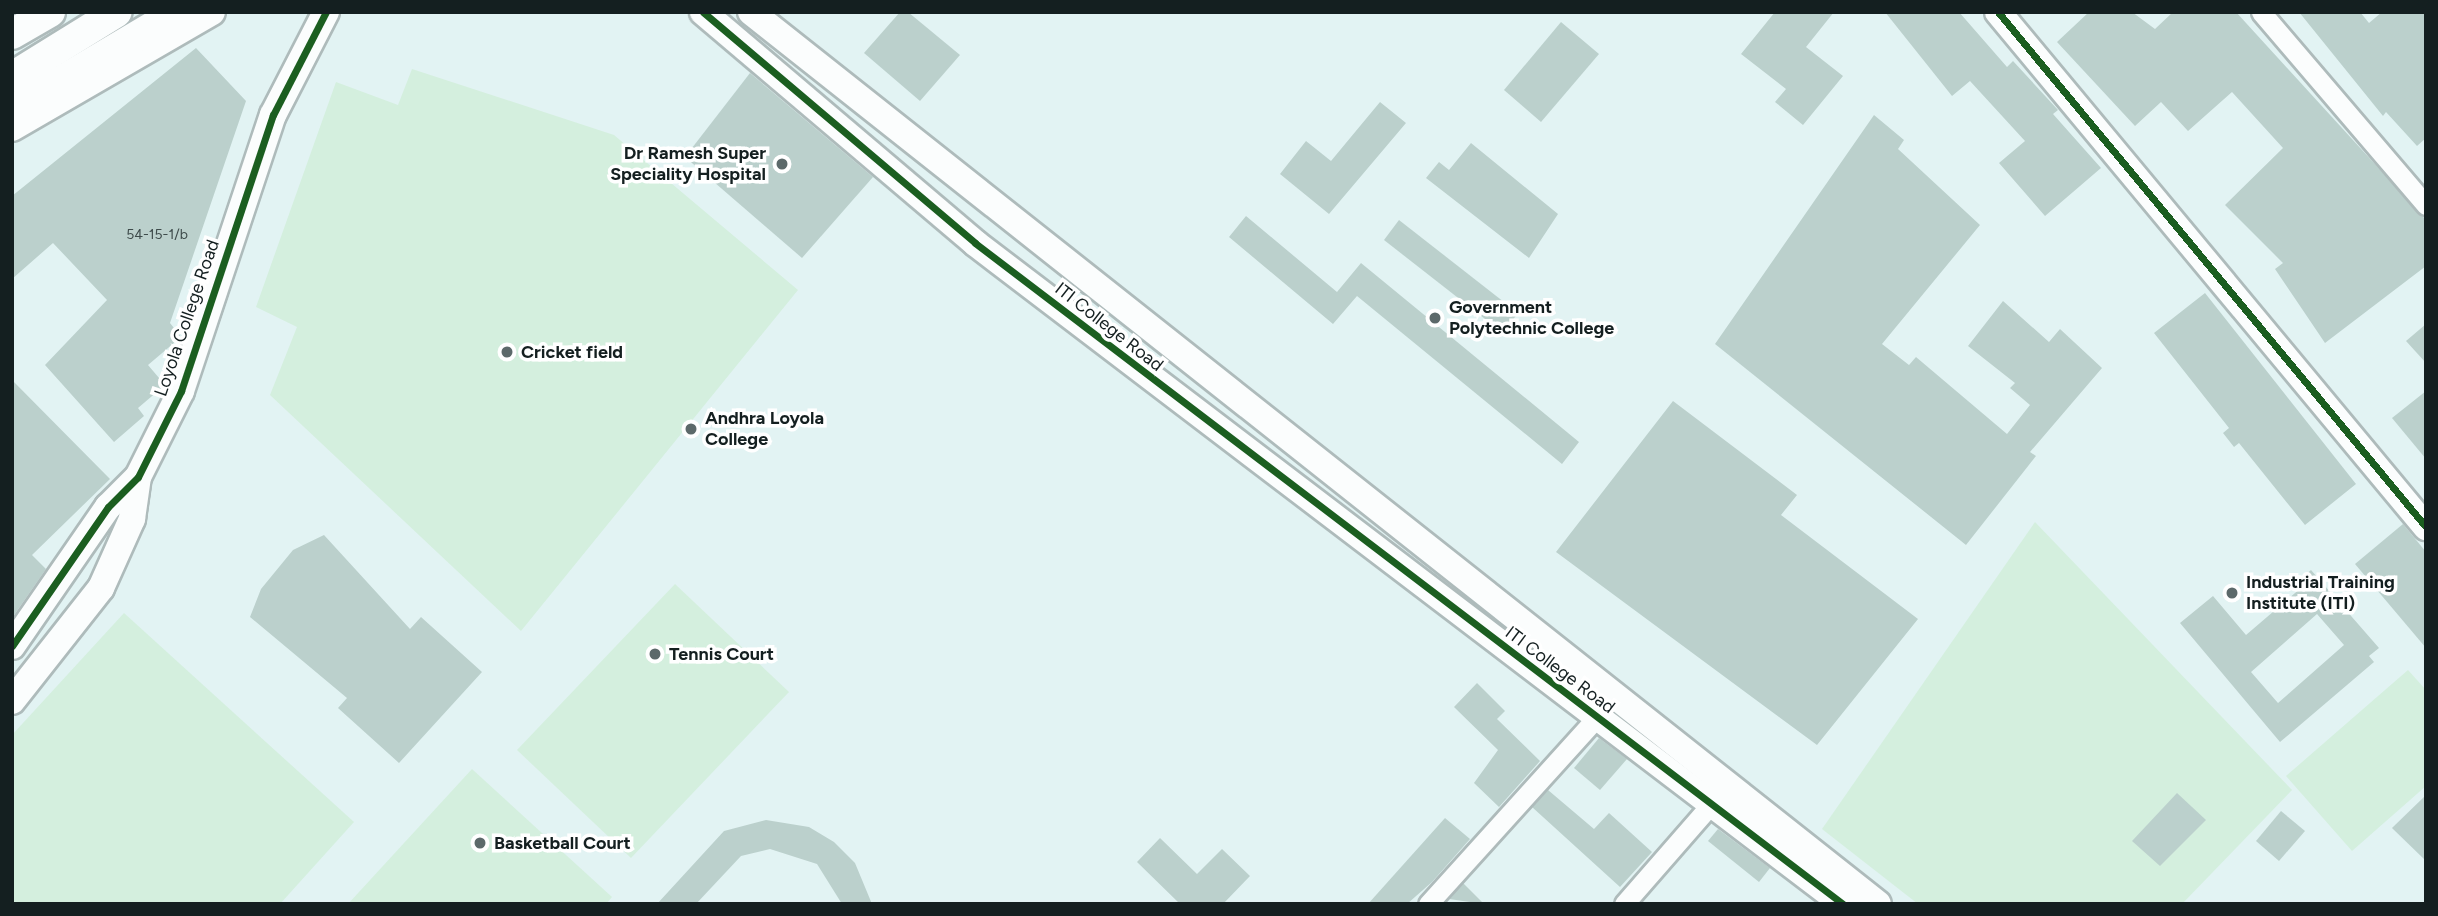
<!DOCTYPE html>
<html>
<head>
<meta charset="utf-8">
<style>
  body { margin:0 }
  #map { position:relative; width:2438px; height:916px; overflow:hidden; background:#e2f3f3; font-family:Figtree,sans-serif }
  div>[style] { position:absolute }
  .green>* { inset:0; background:#d4efde }
  .building>* { inset:0; background:#bbd0cc }
  .roads { filter:drop-shadow(2px 0 #aebbbb) drop-shadow(-2px 0 #aebbbb) drop-shadow(0 2px #aebbbb) drop-shadow(0 -2px #aebbbb) }
  .street>* { height:19px; margin:-9.5px; padding:0 9.5px; transform-origin:9.5px; border-radius:9.5px; background:#fbfdfd }
  .secondary>* { height:26px; margin:-13px; padding:0 13px; transform-origin:13px; border-radius:13px; background:#fbfdfd }
  .primary>* { height:30px; margin:-15px; padding:0 15px; transform-origin:15px; border-radius:15px; background:#fbfdfd }
  .cycleway>* { height:7px; margin:-3.5px; padding:0 3.5px; transform-origin:3.5px; border-radius:3.5px; background:#1b5e20 }
  .dots>* { width:19px; height:19px; translate:-50% -50%; box-sizing:border-box; border:4px solid #fff; border-radius:50% }
  span { translate:-50% -50%; white-space:nowrap; text-align:center; line-height:1.15; -webkit-text-stroke:7px #fff; paint-order:stroke }
  .number-label { font-size:14px; color:#3e4b4b }
  .number-label span { -webkit-text-stroke-width:0 }
  .poi-label { font-size:18px; color:#141f20; font-weight:700 }
  .right { translate:-100% -50%; text-align:right }
  .left { translate:0 -50%; text-align:left }
  .street-label { font-size:18px; color:#141f20 }
  .frame { position:absolute; inset:0; border:14px solid #141f20; pointer-events:none }
</style>
</head>
<body>
<div id="map">
  <div class="green">
    <i style="clip-path:polygon(412px 69px,614px 135px,798px 290px,521px 631px,270px 395px,297px 327px,256px 307px,336px 82px,398px 105px)"></i>
    <i style="clip-path:polygon(2035px 522px,2292px 790px,2182px 904px,1918px 904px,1822px 829px)"></i>
    <i style="clip-path:polygon(675px 584px,789px 692px,631px 858px,517px 750px)"></i>
    <i style="clip-path:polygon(124px 613px,354px 822px,280px 904px,12px 904px,12px 735px)"></i>
    <i style="clip-path:polygon(2408px 670px,2426px 690px,2426px 786px,2352px 851px,2286px 776px)"></i>
    <i style="clip-path:polygon(472px 769px,612px 897px,606px 904px,348px 904px)"></i>
  </div>
  <div class="building">
    <i style="clip-path:polygon(900px 12px,908px 12px,960px 55px,920px 101px,864px 53px)"></i>
    <i style="clip-path:polygon(1775px 12px,1834px 12px,1806px 47px,1843px 76px,1803px 125px,1775px 102px,1786px 89px,1741px 54px)"></i>
    <i style="clip-path:polygon(1885px 12px,1959px 12px,2007px 67px,2013px 61px,2058px 110px,2053px 114px,2101px 168px,2045px 216px,1999px 163px,2025px 141px,1970px 81px,1952px 96px)"></i>
    <i style="clip-path:polygon(2089px 12px,2132px 12px,2155px 29px,2173px 12px,2236px 12px,2426px 220px,2426px 266px,2325px 343px,2275px 269px,2283px 263px,2225px 205px,2283px 148px,2232px 92px,2188px 131px,2161px 102px,2135px 126px,2057px 42px)"></i>
    <i style="clip-path:polygon(2299px 12px,2360px 12px,2369px 23px,2382px 12px,2426px 12px,2426px 138px,2417px 146px,2386px 112px,2383px 116px)"></i>
    <i style="clip-path:polygon(1561px 22px,1599px 54px,1541px 122px,1504px 90px)"></i>
    <i style="clip-path:polygon(196px 48px,246px 101px,170px 323px,181px 337px,148px 365px,165px 385px,138px 408px,144px 416px,114px 442px,45px 365px,107px 300px,53px 243px,12px 279px,12px 196px)"></i>
    <i style="clip-path:polygon(750px 73px,873px 177px,802px 258px,685px 157px)"></i>
    <i style="clip-path:polygon(1380px 102px,1406px 123px,1329px 214px,1280px 174px,1306px 141px,1331px 161px)"></i>
    <i style="clip-path:polygon(1874px 115px,1904px 140px,1898px 149px,1980px 225px,1882px 344px,1909px 365px,1916px 357px,2007px 434px,2030px 405px,2010px 388px,2015px 383px,1968px 346px,2003px 301px,2049px 342px,2060px 329px,2102px 368px,2030px 452px,2036px 456px,1966px 545px,1715px 344px)"></i>
    <i style="clip-path:polygon(1471px 143px,1558px 214px,1529px 258px,1426px 178px,1439px 162px,1449px 170px)"></i>
    <i style="clip-path:polygon(1246px 216px,1337px 292px,1361px 263px,1579px 442px,1562px 464px,1357px 296px,1333px 324px,1229px 237px)"></i>
    <i style="clip-path:polygon(1399px 220px,1518px 313px,1503px 333px,1384px 240px)"></i>
    <i style="clip-path:polygon(2205px 293px,2356px 484px,2305px 525px,2239px 443px,2234px 447px,2223px 433px,2229px 428px,2154px 333px)"></i>
    <i style="clip-path:polygon(2426px 324px,2426px 363px,2406px 341px)"></i>
    <i style="clip-path:polygon(12px 380px,110px 479px,32px 555px,46px 569px,12px 618px)"></i>
    <i style="clip-path:polygon(2426px 391px,2426px 459px,2392px 418px)"></i>
    <i style="clip-path:polygon(1673px 401px,1797px 495px,1781px 515px,1918px 619px,1817px 745px,1556px 552px)"></i>
    <i style="clip-path:polygon(2403px 524px,2426px 552px,2426px 648px,2355px 564px)"></i>
    <i style="clip-path:polygon(324px 535px,410px 629px,421px 617px,482px 672px,399px 763px,338px 708px,347px 698px,250px 617px,261px 589px,293px 550px)"></i>
    <i style="clip-path:polygon(evenodd,2311px 570px,2379px 648px,2369px 656px,2374px 662px,2280px 742px,2180px 623px,2213px 596px,2246px 635px,2302px 587px,2297px 582px,2311px 570px,2317px 614px,2344px 645px,2278px 703px,2251px 672px,2317px 614px)"></i>
    <i style="clip-path:polygon(1477px 683px,1505px 711px,1497px 719px,1540px 761px,1499px 807px,1474px 783px,1498px 750px,1454px 707px)"></i>
    <i style="clip-path:polygon(1599px 738px,1627px 759px,1600px 790px,1574px 768px)"></i>
    <i style="clip-path:polygon(1548px 790px,1594px 829px,1609px 813px,1652px 852px,1620px 887px,1532px 807px)"></i>
    <i style="clip-path:polygon(2177px 793px,2206px 820px,2160px 866px,2132px 841px)"></i>
    <i style="clip-path:polygon(2426px 795px,2426px 861px,2392px 828px)"></i>
    <i style="clip-path:polygon(2281px 811px,2305px 831px,2279px 861px,2256px 841px)"></i>
    <i style="clip-path:polygon(1445px 818px,1470px 839px,1432px 882px,1407px 904px,1368px 904px)"></i>
    <i style="clip-path:polygon(766px 820px,809px 827px,834px 842px,855px 863px,872px 904px,842px 904px,817px 864px,770px 849px,741px 856px,696px 904px,657px 904px,724px 831px)"></i>
    <i style="clip-path:polygon(1718px 829px,1770px 868px,1759px 882px,1708px 841px)"></i>
    <i style="clip-path:polygon(1160px 838px,1197px 874px,1222px 849px,1250px 876px,1223px 904px,1180px 904px,1137px 862px)"></i>
    <i style="clip-path:polygon(1463px 883px,1484px 904px,1449px 899px)"></i>
  </div>
  <div class="roads">
    <div class="street">
      <i style="left:2261px;top:12px;width:254px;rotate:49.5deg"></i>
      <i style="left:1428px;top:904px;width:252px;rotate:-47.9deg"></i>
      <i style="left:1624px;top:904px;width:134px;rotate:-48.9deg"></i>
    </div>
    <div class="secondary">
      <i style="left:703px;top:12px;width:357px;rotate:40.3deg"></i>
      <i style="left:975px;top:243px;width:1091px;rotate:37.29deg"></i>
      <i style="left:751px;top:12px;width:1437px;rotate:38.36deg"></i>
      <i style="left:1998px;top:12px;width:670px;rotate:50.27deg"></i>
      <i style="left:12px;top:128px;width:231px;rotate:-30.1deg"></i>
      <i style="left:12px;top:646px;width:169px;rotate:-55.4deg"></i>
      <i style="left:108px;top:507px;width:42px;rotate:-45deg"></i>
      <i style="left:138px;top:477px;width:96px;rotate:-63.4deg"></i>
      <i style="left:181px;top:391px;width:291px;rotate:-71.6deg"></i>
      <i style="left:273px;top:115px;width:116px;rotate:-62.8deg"></i>
      <i style="left:12px;top:701px;width:144px;rotate:-51.8deg"></i>
      <i style="left:101px;top:588px;width:76px;rotate:-65.8deg"></i>
      <i style="left:132px;top:519px;width:42px;rotate:-81.9deg"></i>
    </div>
    <div class="primary">
      <i style="left:12px;top:34px;width:44px;rotate:-30.1deg"></i>
      <i style="left:12px;top:77px;width:123px;rotate:-31.8deg"></i>
      <i style="left:12px;top:110px;width:193px;rotate:-30.6deg"></i>
    </div>
  </div>
  <div class="cycleway">
    <i style="left:703px;top:12px;width:357px;rotate:40.3deg"></i>
    <i style="left:975px;top:243px;width:1091px;rotate:37.29deg"></i>
    <i style="left:1998px;top:12px;width:670px;rotate:50.27deg"></i>
    <i style="left:12px;top:646px;width:169px;rotate:-55.4deg"></i>
    <i style="left:108px;top:507px;width:42px;rotate:-45deg"></i>
    <i style="left:138px;top:477px;width:96px;rotate:-63.4deg"></i>
    <i style="left:181px;top:391px;width:291px;rotate:-71.6deg"></i>
    <i style="left:273px;top:115px;width:116px;rotate:-62.8deg"></i>
  </div>
  <div class="dots">
    <i style="left:782px;top:164px;background:#5c696a"></i>
    <i style="left:1435px;top:318px;background:#5c696a"></i>
    <i style="left:507px;top:352px;background:#5c696a"></i>
    <i style="left:691px;top:429px;background:#5c696a"></i>
    <i style="left:2232px;top:593px;background:#5c696a"></i>
    <i style="left:655px;top:654px;background:#5c696a"></i>
    <i style="left:480px;top:843px;background:#5c696a"></i>
  </div>
  <div class="number-label">
    <span style="left:157px;top:235px">54-15-1/b</span>
  </div>
  <div class="poi-label">
    <span class="right" style="left:766px;top:164px">Dr Ramesh Super<br>Speciality Hospital</span>
    <span class="left" style="left:1449px;top:318px">Government<br>Polytechnic College</span>
    <span class="left" style="left:521px;top:352px">Cricket field</span>
    <span class="left" style="left:705px;top:429px">Andhra Loyola<br>College</span>
    <span class="left" style="left:2246px;top:593px">Industrial Training<br>Institute (ITI)</span>
    <span class="left" style="left:669px;top:654px">Tennis Court</span>
    <span class="left" style="left:494px;top:843px">Basketball Court</span>
  </div>
  <div class="street-label">
    <span style="left:187px;top:318px;rotate:-71deg">Loyola College Road</span>
    <span style="left:1109px;top:327px;rotate:38deg">ITI College Road</span>
    <span style="left:1560px;top:670px;rotate:37deg">ITI College Road</span>
  </div>
  <div class="frame"></div>
</div>
</body>
</html>
